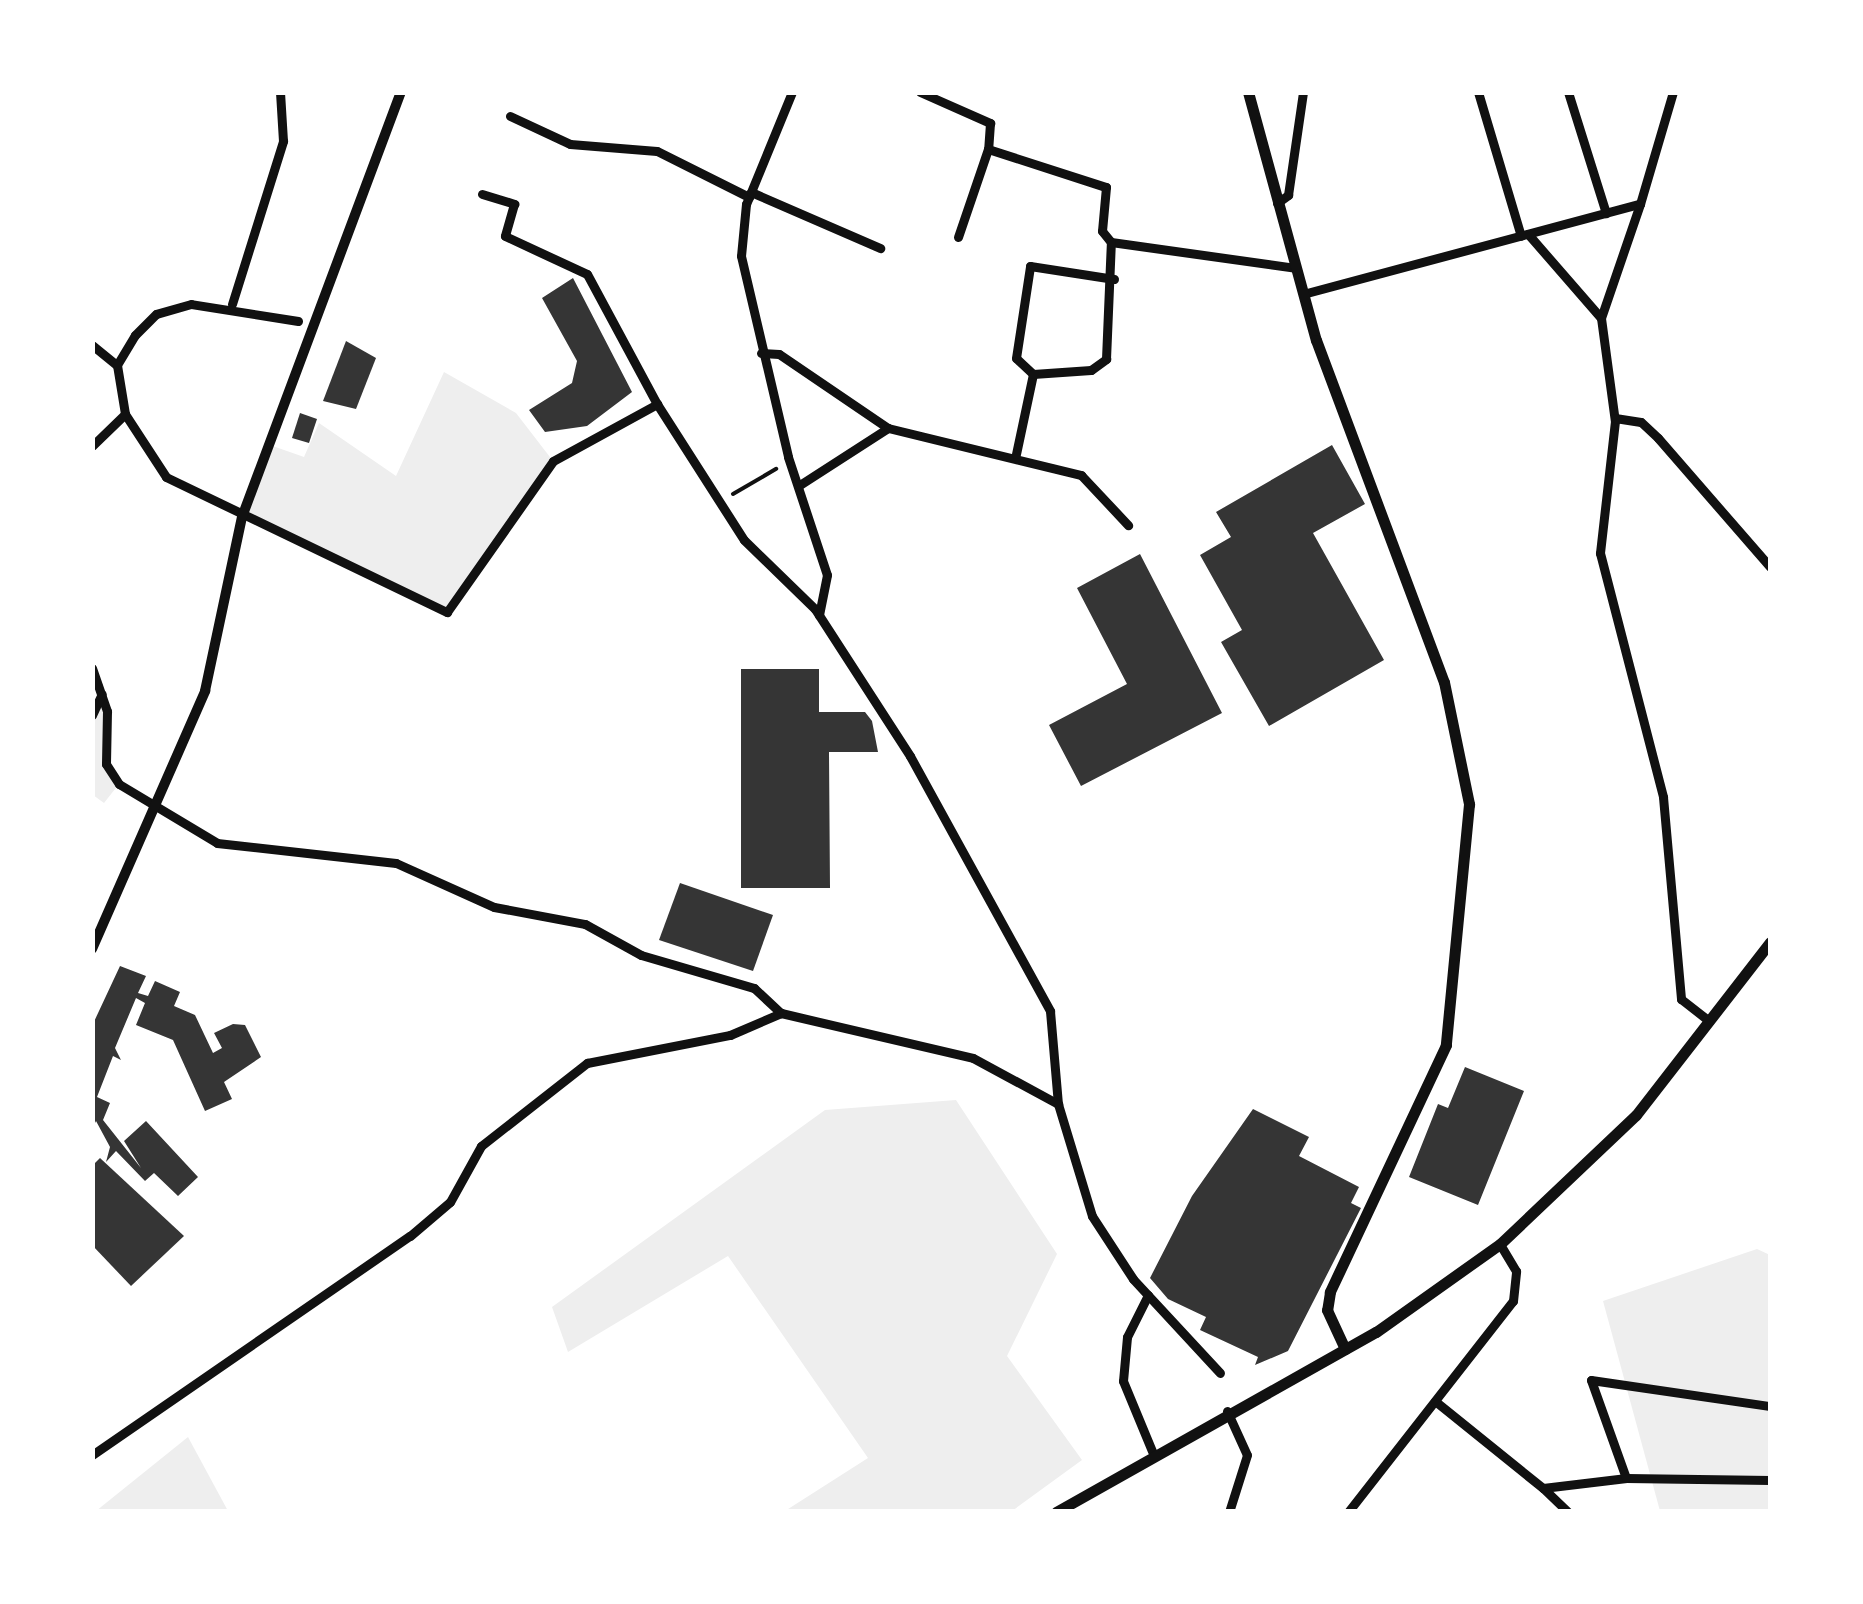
<!DOCTYPE html>
<html>
<head>
<meta charset="utf-8">
<style>
  body { margin:0 }
  #map { position:relative; width:1863px; height:1604px; overflow:hidden; background:#fff; font-family:"Source Sans 3",sans-serif }
  div>[style] { position:absolute }
  .green>* { inset:0; background:#eee }
  .building>* { inset:0; background:#353535 }
  .path>* { height:4px; margin:-2px; padding:0 2px; transform-origin:2px; border-radius:2px; background:#111 }
  .minor>* { height:9px; margin:-4.5px; padding:0 4.5px; transform-origin:4.5px; border-radius:4.5px; background:#111 }
  .tertiary>* { height:10px; margin:-5px; padding:0 5px; transform-origin:5px; border-radius:5px; background:#111 }
  .secondary>* { height:11px; margin:-5.5px; padding:0 5.5px; transform-origin:5.5px; border-radius:5.5px; background:#111 }
  span { translate:-50% -50%; white-space:nowrap; text-align:center; line-height:1.15; -webkit-text-stroke:10px #fff; paint-order:stroke }
  .frame { position:absolute; inset:0; border:95px solid #fff; pointer-events:none }
</style>
</head>
<body>
<div id="map">
  <div class="green">
    <i style="clip-path:polygon(444px 372px,516px 413px,553px 461px,447px 612px,242px 517px,267px 444px,304px 457px,319px 423px,396px 476px)"></i>
    <i style="clip-path:polygon(102px 694px,106px 764px,119px 784px,104px 803px,93px 795px,93px 715px)"></i>
    <i style="clip-path:polygon(956px 1100px,1057px 1254px,1007px 1356px,1082px 1460px,1012px 1511px,785px 1511px,868px 1458px,728px 1256px,568px 1352px,552px 1307px,825px 1110px)"></i>
    <i style="clip-path:polygon(1757px 1249px,1770px 1255px,1770px 1511px,1660px 1511px,1603px 1301px)"></i>
    <i style="clip-path:polygon(188px 1437px,228px 1511px,96px 1511px)"></i>
  </div>
  <div class="building">
    <i style="clip-path:polygon(573px 278px,632px 392px,587px 426px,545px 432px,529px 410px,572px 383px,577px 361px,542px 298px)"></i>
    <i style="clip-path:polygon(346px 341px,376px 358px,356px 409px,323px 401px)"></i>
    <i style="clip-path:polygon(300px 413px,317px 419px,309px 443px,292px 438px)"></i>
    <i style="clip-path:polygon(1332px 445px,1365px 504px,1313px 533px,1384px 660px,1269px 726px,1221px 642px,1242px 630px,1200px 555px,1231px 537px,1216px 512px)"></i>
    <i style="clip-path:polygon(1140px 554px,1222px 713px,1081px 786px,1049px 725px,1127px 684px,1077px 588px)"></i>
    <i style="clip-path:polygon(741px 669px,819px 669px,819px 712px,865px 712px,872px 721px,878px 752px,829px 752px,830px 888px,741px 888px)"></i>
    <i style="clip-path:polygon(680px 883px,773px 915px,753px 971px,659px 940px)"></i>
    <i style="clip-path:polygon(120px 966px,146px 976px,138px 993px,148px 996px,155px 981px,180px 992px,174px 1006px,195px 1015px,213px 1053px,222px 1048px,214px 1033px,233px 1024px,245px 1025px,261px 1057px,224px 1082px,232px 1099px,205px 1111px,173px 1040px,136px 1025px,145px 1003px,136px 998px,115px 1048px,121px 1060px,113px 1056px,97px 1097px,110px 1103px,103px 1120px,141px 1168px,124px 1141px,146px 1121px,198px 1177px,178px 1196px,154px 1173px,145px 1181px,116px 1151px,106px 1162px,110px 1147px,96px 1121px,92px 1129px,92px 1026px)"></i>
    <i style="clip-path:polygon(1465px 1067px,1524px 1091px,1478px 1205px,1409px 1177px,1438px 1104px,1448px 1108px)"></i>
    <i style="clip-path:polygon(1253px 1109px,1309px 1137px,1299px 1156px,1359px 1187px,1351px 1203px,1361px 1208px,1288px 1351px,1255px 1365px,1258px 1357px,1200px 1330px,1206px 1317px,1168px 1299px,1150px 1278px,1192px 1196px)"></i>
    <i style="clip-path:polygon(100px 1158px,184px 1236px,131px 1286px,92px 1245px,92px 1166px)"></i>
  </div>
  <div class="path">
    <i style="left:733px;top:494px;width:50px;rotate:-30.2deg"></i>
  </div>
  <div class="minor">
    <i style="left:792px;top:92px;width:121px;rotate:112.3deg"></i>
    <i style="left:746px;top:204px;width:52px;rotate:95.5deg"></i>
    <i style="left:741px;top:256px;width:206px;rotate:76.8deg"></i>
    <i style="left:788px;top:457px;width:124px;rotate:71.7deg"></i>
    <i style="left:827px;top:575px;width:41px;rotate:101.3deg"></i>
    <i style="left:920px;top:92px;width:77px;rotate:23.9deg"></i>
    <i style="left:990px;top:123px;width:26px;rotate:94deg"></i>
    <i style="left:988px;top:149px;width:124px;rotate:17.9deg"></i>
    <i style="left:1106px;top:187px;width:44px;rotate:95.2deg"></i>
    <i style="left:1102px;top:231px;width:14px;rotate:51deg"></i>
    <i style="left:1111px;top:242px;width:186px;rotate:8deg"></i>
    <i style="left:1478px;top:92px;width:150px;rotate:73.4deg"></i>
    <i style="left:1568px;top:92px;width:127px;rotate:72.6deg"></i>
    <i style="left:510px;top:116px;width:66px;rotate:25deg"></i>
    <i style="left:570px;top:144px;width:87px;rotate:4.6deg"></i>
    <i style="left:657px;top:151px;width:103px;rotate:26.6deg"></i>
    <i style="left:751px;top:192px;width:141px;rotate:23.5deg"></i>
    <i style="left:482px;top:194px;width:34px;rotate:17deg"></i>
    <i style="left:514px;top:204px;width:33px;rotate:106deg"></i>
    <i style="left:505px;top:236px;width:90px;rotate:24.9deg"></i>
    <i style="left:587px;top:274px;width:148px;rotate:61.7deg"></i>
    <i style="left:1277px;top:203px;width:14px;rotate:-36deg"></i>
    <i style="left:1288px;top:195px;width:104px;rotate:-81.7deg"></i>
    <i style="left:1640px;top:204px;width:120px;rotate:108.9deg"></i>
    <i style="left:1601px;top:318px;width:104px;rotate:82.3deg"></i>
    <i style="left:1615px;top:421px;width:133px;rotate:96.5deg"></i>
    <i style="left:1600px;top:553px;width:252px;rotate:75.5deg"></i>
    <i style="left:1663px;top:797px;width:203px;rotate:84.9deg"></i>
    <i style="left:1681px;top:999px;width:36px;rotate:38deg"></i>
    <i style="left:1528px;top:234px;width:111px;rotate:49deg"></i>
    <i style="left:958px;top:237px;width:93px;rotate:-71.2deg"></i>
    <i style="left:1303px;top:294px;width:349px;rotate:-15deg"></i>
    <i style="left:1640px;top:204px;width:117px;rotate:-73.6deg"></i>
    <i style="left:232px;top:304px;width:171px;rotate:-72.6deg"></i>
    <i style="left:283px;top:141px;width:49px;rotate:-93.5deg"></i>
    <i style="left:298px;top:321px;width:108px;rotate:-171deg"></i>
    <i style="left:191px;top:304px;width:36px;rotate:164deg"></i>
    <i style="left:156px;top:314px;width:30px;rotate:135deg"></i>
    <i style="left:135px;top:335px;width:35px;rotate:121deg"></i>
    <i style="left:117px;top:365px;width:50px;rotate:80.7deg"></i>
    <i style="left:125px;top:414px;width:75px;rotate:56.9deg"></i>
    <i style="left:166px;top:477px;width:312px;rotate:25.7deg"></i>
    <i style="left:447px;top:612px;width:184px;rotate:-54.9deg"></i>
    <i style="left:553px;top:461px;width:119px;rotate:-28.7deg"></i>
    <i style="left:657px;top:404px;width:161px;rotate:57.4deg"></i>
    <i style="left:744px;top:540px;width:99px;rotate:44.2deg"></i>
    <i style="left:815px;top:609px;width:175px;rotate:57.1deg"></i>
    <i style="left:910px;top:756px;width:291px;rotate:61.2deg"></i>
    <i style="left:1050px;top:1011px;width:93px;rotate:85.1deg"></i>
    <i style="left:92px;top:345px;width:32px;rotate:39deg"></i>
    <i style="left:761px;top:353px;width:18px;rotate:3deg"></i>
    <i style="left:779px;top:354px;width:132px;rotate:34.2deg"></i>
    <i style="left:888px;top:428px;width:107px;rotate:147.2deg"></i>
    <i style="left:1033px;top:374px;width:23px;rotate:-137deg"></i>
    <i style="left:1016px;top:358px;width:93px;rotate:-81.3deg"></i>
    <i style="left:1030px;top:266px;width:85px;rotate:8.8deg"></i>
    <i style="left:1615px;top:418px;width:26px;rotate:9deg"></i>
    <i style="left:1641px;top:422px;width:23px;rotate:43deg"></i>
    <i style="left:1658px;top:438px;width:171px;rotate:49deg"></i>
    <i style="left:888px;top:428px;width:199px;rotate:13.7deg"></i>
    <i style="left:1081px;top:475px;width:69px;rotate:46.8deg"></i>
    <i style="left:92px;top:446px;width:46px;rotate:-44.1deg"></i>
    <i style="left:1016px;top:454px;width:82px;rotate:-78deg"></i>
    <i style="left:1033px;top:374px;width:58px;rotate:-3.9deg"></i>
    <i style="left:1091px;top:370px;width:19px;rotate:-36deg"></i>
    <i style="left:1106px;top:359px;width:117px;rotate:-87.6deg"></i>
    <i style="left:92px;top:668px;width:46px;rotate:70.8deg"></i>
    <i style="left:107px;top:711px;width:53px;rotate:91.1deg"></i>
    <i style="left:106px;top:764px;width:24px;rotate:57deg"></i>
    <i style="left:119px;top:784px;width:114px;rotate:31deg"></i>
    <i style="left:217px;top:843px;width:180px;rotate:6.4deg"></i>
    <i style="left:396px;top:863px;width:107px;rotate:24.2deg"></i>
    <i style="left:494px;top:907px;width:93px;rotate:10.6deg"></i>
    <i style="left:585px;top:924px;width:64px;rotate:29deg"></i>
    <i style="left:641px;top:955px;width:118px;rotate:16.3deg"></i>
    <i style="left:754px;top:988px;width:37px;rotate:43deg"></i>
    <i style="left:781px;top:1013px;width:197px;rotate:13.2deg"></i>
    <i style="left:973px;top:1058px;width:97px;rotate:28.4deg"></i>
    <i style="left:1058px;top:1104px;width:117px;rotate:73.1deg"></i>
    <i style="left:1092px;top:1216px;width:75px;rotate:56.9deg"></i>
    <i style="left:1133px;top:1279px;width:128px;rotate:47.2deg"></i>
    <i style="left:92px;top:715px;width:23px;rotate:-65deg"></i>
    <i style="left:1148px;top:1295px;width:47px;rotate:116.6deg"></i>
    <i style="left:1127px;top:1337px;width:44px;rotate:95.2deg"></i>
    <i style="left:1123px;top:1381px;width:76px;rotate:67.5deg"></i>
    <i style="left:1435px;top:1401px;width:139px;rotate:38.9deg"></i>
    <i style="left:1543px;top:1488px;width:84px;rotate:-6.9deg"></i>
    <i style="left:1626px;top:1478px;width:144px;rotate:0.8deg"></i>
    <i style="left:1227px;top:1411px;width:48px;rotate:65.6deg"></i>
    <i style="left:1247px;top:1455px;width:60px;rotate:107.5deg"></i>
    <i style="left:92px;top:1455px;width:386px;rotate:-34.6deg"></i>
    <i style="left:410px;top:1236px;width:52px;rotate:-40.4deg"></i>
    <i style="left:450px;top:1202px;width:64px;rotate:-61deg"></i>
    <i style="left:481px;top:1146px;width:135px;rotate:-38.1deg"></i>
    <i style="left:587px;top:1063px;width:146px;rotate:-11.1deg"></i>
    <i style="left:730px;top:1035px;width:56px;rotate:-23.3deg"></i>
    <i style="left:1626px;top:1478px;width:104px;rotate:-109.7deg"></i>
    <i style="left:1591px;top:1380px;width:181px;rotate:8.3deg"></i>
    <i style="left:1543px;top:1488px;width:35px;rotate:44deg"></i>
    <i style="left:1348px;top:1512px;width:268px;rotate:-52deg"></i>
    <i style="left:1513px;top:1301px;width:30px;rotate:-84deg"></i>
    <i style="left:1516px;top:1271px;width:31px;rotate:-121deg"></i>
  </div>
  <div class="tertiary">
    <i style="left:92px;top:949px;width:282px;rotate:-66.3deg"></i>
    <i style="left:205px;top:691px;width:178px;rotate:-78deg"></i>
    <i style="left:242px;top:517px;width:454px;rotate:-69.5deg"></i>
  </div>
  <div class="secondary">
    <i style="left:1248px;top:92px;width:257px;rotate:74.7deg"></i>
    <i style="left:1316px;top:340px;width:365px;rotate:69.5deg"></i>
    <i style="left:1444px;top:682px;width:125px;rotate:78.4deg"></i>
    <i style="left:1469px;top:804px;width:242px;rotate:95.5deg"></i>
    <i style="left:1446px;top:1045px;width:273px;rotate:115.2deg"></i>
    <i style="left:1330px;top:1292px;width:18px;rotate:99deg"></i>
    <i style="left:1327px;top:1310px;width:43px;rotate:65.2deg"></i>
    <i style="left:1056px;top:1512px;width:367px;rotate:-29.4deg"></i>
    <i style="left:1376px;top:1332px;width:152px;rotate:-35.4deg"></i>
    <i style="left:1500px;top:1244px;width:187px;rotate:-43.5deg"></i>
    <i style="left:1636px;top:1115px;width:219px;rotate:-52.2deg"></i>
  </div>
  <div class="frame"></div>
</div>
</body>
</html>
